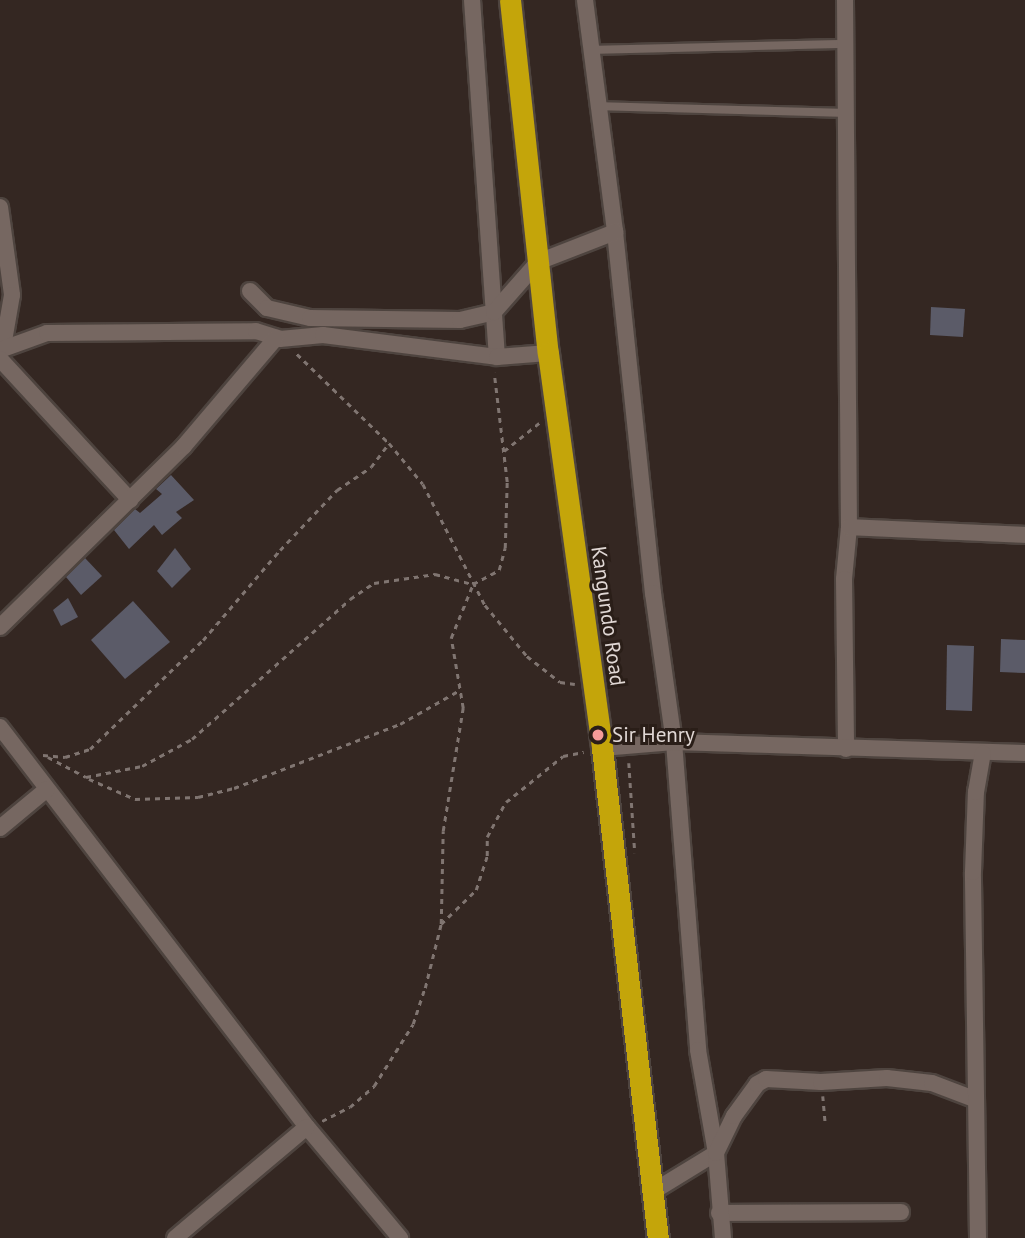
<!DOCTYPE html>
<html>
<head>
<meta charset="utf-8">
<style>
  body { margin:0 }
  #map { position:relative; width:1025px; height:1238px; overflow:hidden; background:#342722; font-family:"PT Sans",sans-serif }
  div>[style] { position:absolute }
  .building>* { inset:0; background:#5b5b68 }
  .path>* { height:2.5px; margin-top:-1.25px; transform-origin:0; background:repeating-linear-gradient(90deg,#807571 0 5px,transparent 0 10px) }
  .roads { filter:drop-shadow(2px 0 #4e443f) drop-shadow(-2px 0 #4e443f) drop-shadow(0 2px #4e443f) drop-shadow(0 -2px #4e443f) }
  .lane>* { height:8px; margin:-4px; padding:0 4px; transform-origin:4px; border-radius:4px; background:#766761 }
  .street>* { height:16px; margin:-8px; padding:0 8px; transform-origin:8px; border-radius:8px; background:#766761 }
  .highway>* { height:21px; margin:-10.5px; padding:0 10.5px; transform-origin:10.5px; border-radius:10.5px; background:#c4a50a }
  .dots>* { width:19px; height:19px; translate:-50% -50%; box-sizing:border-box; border:4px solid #2a1e18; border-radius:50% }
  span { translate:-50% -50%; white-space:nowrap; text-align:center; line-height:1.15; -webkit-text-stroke:6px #2a1e18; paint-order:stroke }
  .street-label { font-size:21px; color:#e0d7d4 }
  .poi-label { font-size:21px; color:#e0d7d4 }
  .left { translate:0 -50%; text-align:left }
</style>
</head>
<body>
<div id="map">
  <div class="building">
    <i style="clip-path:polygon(931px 307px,965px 309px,963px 337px,930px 335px)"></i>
    <i style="clip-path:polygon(171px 475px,194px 500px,176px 512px,182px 518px,162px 535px,154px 525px,129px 549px,114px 530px,135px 509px,140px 513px,162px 494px,156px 489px)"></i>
    <i style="clip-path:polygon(175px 548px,191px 569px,172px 588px,157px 571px)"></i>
    <i style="clip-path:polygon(85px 558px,102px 576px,81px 595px,66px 577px)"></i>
    <i style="clip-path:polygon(68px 598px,78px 617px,61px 626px,53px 610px)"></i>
    <i style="clip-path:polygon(133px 601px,170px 642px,125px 679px,91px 640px)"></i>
    <i style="clip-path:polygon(1001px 639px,1025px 640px,1025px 673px,1000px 672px)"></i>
    <i style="clip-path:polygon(947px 645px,974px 646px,972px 711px,946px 710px)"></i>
  </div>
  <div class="path">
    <i style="left:297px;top:354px;width:128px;rotate:44.1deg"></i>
    <i style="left:389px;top:443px;width:53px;rotate:50.3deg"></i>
    <i style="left:423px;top:484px;width:136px;rotate:62.9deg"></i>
    <i style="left:485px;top:605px;width:66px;rotate:50.5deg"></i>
    <i style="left:527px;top:656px;width:42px;rotate:38.2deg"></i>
    <i style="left:560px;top:682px;width:15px;rotate:8deg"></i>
    <i style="left:504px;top:451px;width:45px;rotate:-38.7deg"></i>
    <i style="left:43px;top:755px;width:22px;rotate:5deg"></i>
    <i style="left:65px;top:757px;width:26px;rotate:-18deg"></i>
    <i style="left:90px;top:749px;width:157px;rotate:-44deg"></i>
    <i style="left:203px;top:640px;width:118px;rotate:-49.5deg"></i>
    <i style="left:280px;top:550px;width:83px;rotate:-46.5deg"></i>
    <i style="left:337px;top:490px;width:41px;rotate:-34.1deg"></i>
    <i style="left:371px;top:467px;width:30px;rotate:-53deg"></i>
    <i style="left:48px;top:757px;width:43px;rotate:27.8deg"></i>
    <i style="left:86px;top:777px;width:57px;rotate:-11.1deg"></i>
    <i style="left:142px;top:766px;width:57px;rotate:-28.4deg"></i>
    <i style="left:192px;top:739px;width:211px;rotate:-41.5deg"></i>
    <i style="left:350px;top:599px;width:29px;rotate:-34deg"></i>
    <i style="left:374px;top:583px;width:62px;rotate:-8.4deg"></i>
    <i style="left:435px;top:574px;width:39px;rotate:15deg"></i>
    <i style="left:473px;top:584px;width:30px;rotate:-28deg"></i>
    <i style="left:499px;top:570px;width:23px;rotate:-75deg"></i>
    <i style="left:505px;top:548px;width:66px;rotate:-88.3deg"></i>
    <i style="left:507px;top:482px;width:110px;rotate:-96.8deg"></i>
    <i style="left:629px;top:763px;width:90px;rotate:86.2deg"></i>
    <i style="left:89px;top:779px;width:50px;rotate:23.5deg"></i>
    <i style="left:135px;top:799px;width:63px;rotate:-1.8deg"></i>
    <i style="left:198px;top:797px;width:37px;rotate:-14deg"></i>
    <i style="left:234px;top:788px;width:178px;rotate:-21.1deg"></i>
    <i style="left:400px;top:724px;width:67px;rotate:-29.6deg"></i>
    <i style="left:441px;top:924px;width:49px;rotate:-44.2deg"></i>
    <i style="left:476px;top:890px;width:36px;rotate:-72deg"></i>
    <i style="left:487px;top:856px;width:19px;rotate:-90deg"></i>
    <i style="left:487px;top:837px;width:40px;rotate:-62deg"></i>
    <i style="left:506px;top:802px;width:73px;rotate:-38.9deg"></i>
    <i style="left:563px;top:756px;width:21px;rotate:-11deg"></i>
    <i style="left:823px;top:1096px;width:25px;rotate:85deg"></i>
    <i style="left:322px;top:1121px;width:31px;rotate:-27deg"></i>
    <i style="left:350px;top:1107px;width:32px;rotate:-41deg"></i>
    <i style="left:374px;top:1086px;width:73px;rotate:-57.8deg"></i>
    <i style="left:413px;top:1024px;width:38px;rotate:-72deg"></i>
    <i style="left:425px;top:988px;width:66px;rotate:-76deg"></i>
    <i style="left:441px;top:924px;width:93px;rotate:-88.8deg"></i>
    <i style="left:443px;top:831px;width:125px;rotate:-80.8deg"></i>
    <i style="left:463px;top:708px;width:71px;rotate:-99.7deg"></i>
    <i style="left:451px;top:638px;width:58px;rotate:-67.8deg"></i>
  </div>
  <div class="roads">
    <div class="lane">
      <i style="left:592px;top:50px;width:253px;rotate:-1.4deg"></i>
      <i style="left:598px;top:106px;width:246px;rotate:1.6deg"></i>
    </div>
    <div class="street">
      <i style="left:472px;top:0;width:358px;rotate:86deg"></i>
      <i style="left:585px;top:0;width:234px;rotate:82.6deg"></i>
      <i style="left:615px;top:232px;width:363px;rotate:84deg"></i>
      <i style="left:653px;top:593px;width:150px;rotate:82deg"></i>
      <i style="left:674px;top:742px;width:309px;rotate:85.5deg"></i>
      <i style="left:698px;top:1050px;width:105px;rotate:80.1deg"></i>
      <i style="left:716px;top:1153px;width:75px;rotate:148.6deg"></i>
      <i style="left:845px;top:0;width:527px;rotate:89.57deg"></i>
      <i style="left:849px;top:527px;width:52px;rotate:95.5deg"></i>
      <i style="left:844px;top:579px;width:170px;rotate:89.3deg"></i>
      <i style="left:0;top:207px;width:89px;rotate:82.2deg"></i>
      <i style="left:12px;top:295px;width:53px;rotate:99.8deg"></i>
      <i style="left:250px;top:291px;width:24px;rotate:45deg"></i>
      <i style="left:267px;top:308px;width:44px;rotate:13.1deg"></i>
      <i style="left:310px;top:318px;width:150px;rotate:0.8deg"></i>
      <i style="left:460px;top:320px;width:35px;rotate:-13deg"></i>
      <i style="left:494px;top:312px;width:67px;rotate:-48.7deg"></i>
      <i style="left:538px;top:262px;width:83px;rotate:-21.3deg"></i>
      <i style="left:0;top:350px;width:50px;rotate:-19.9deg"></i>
      <i style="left:47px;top:333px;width:209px;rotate:-0.5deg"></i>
      <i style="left:256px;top:331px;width:25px;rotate:18deg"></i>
      <i style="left:280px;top:339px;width:43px;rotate:-5.3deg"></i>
      <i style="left:323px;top:335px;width:175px;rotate:7.2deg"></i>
      <i style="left:497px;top:357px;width:51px;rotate:-4.5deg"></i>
      <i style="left:0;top:359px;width:192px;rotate:47.3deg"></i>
      <i style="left:849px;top:527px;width:176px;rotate:2.6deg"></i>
      <i style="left:0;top:627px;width:258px;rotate:-44.5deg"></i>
      <i style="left:184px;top:446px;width:142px;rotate:-49.6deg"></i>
      <i style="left:0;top:727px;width:504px;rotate:52.49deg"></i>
      <i style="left:307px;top:1127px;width:145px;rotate:50deg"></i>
      <i style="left:602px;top:748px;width:72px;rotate:-4.8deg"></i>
      <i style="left:674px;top:742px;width:351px;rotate:1.8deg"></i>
      <i style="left:0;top:828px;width:61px;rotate:-39.7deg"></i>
      <i style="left:719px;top:1213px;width:182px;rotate:-0.3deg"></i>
      <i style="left:175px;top:1238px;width:172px;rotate:-40.1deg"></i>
      <i style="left:723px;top:1238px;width:85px;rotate:-94.7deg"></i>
      <i style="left:716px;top:1153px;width:41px;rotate:-64.1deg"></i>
      <i style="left:734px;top:1116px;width:39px;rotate:-54deg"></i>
      <i style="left:757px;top:1084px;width:10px;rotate:-29deg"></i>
      <i style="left:766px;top:1079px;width:55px;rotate:3.1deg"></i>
      <i style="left:821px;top:1082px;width:66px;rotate:-3.5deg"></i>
      <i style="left:887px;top:1078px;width:45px;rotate:6.3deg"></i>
      <i style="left:932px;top:1083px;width:45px;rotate:20.9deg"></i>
      <i style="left:978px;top:1238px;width:366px;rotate:-90.8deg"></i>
      <i style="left:973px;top:872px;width:80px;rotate:-87.9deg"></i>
      <i style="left:976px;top:792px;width:39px;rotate:-80deg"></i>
    </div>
    <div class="highway">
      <i style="left:510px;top:0;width:355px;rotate:83.9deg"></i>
      <i style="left:548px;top:353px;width:399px;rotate:82.2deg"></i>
      <i style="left:602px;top:748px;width:493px;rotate:83.5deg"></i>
    </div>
  </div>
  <div class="dots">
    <i style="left:598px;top:735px;background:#f59b99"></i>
  </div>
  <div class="street-label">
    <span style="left:608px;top:616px;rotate:82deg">Kangundo Road</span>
  </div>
  <div class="poi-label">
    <span class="left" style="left:612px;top:735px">Sir Henry</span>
  </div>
</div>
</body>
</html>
